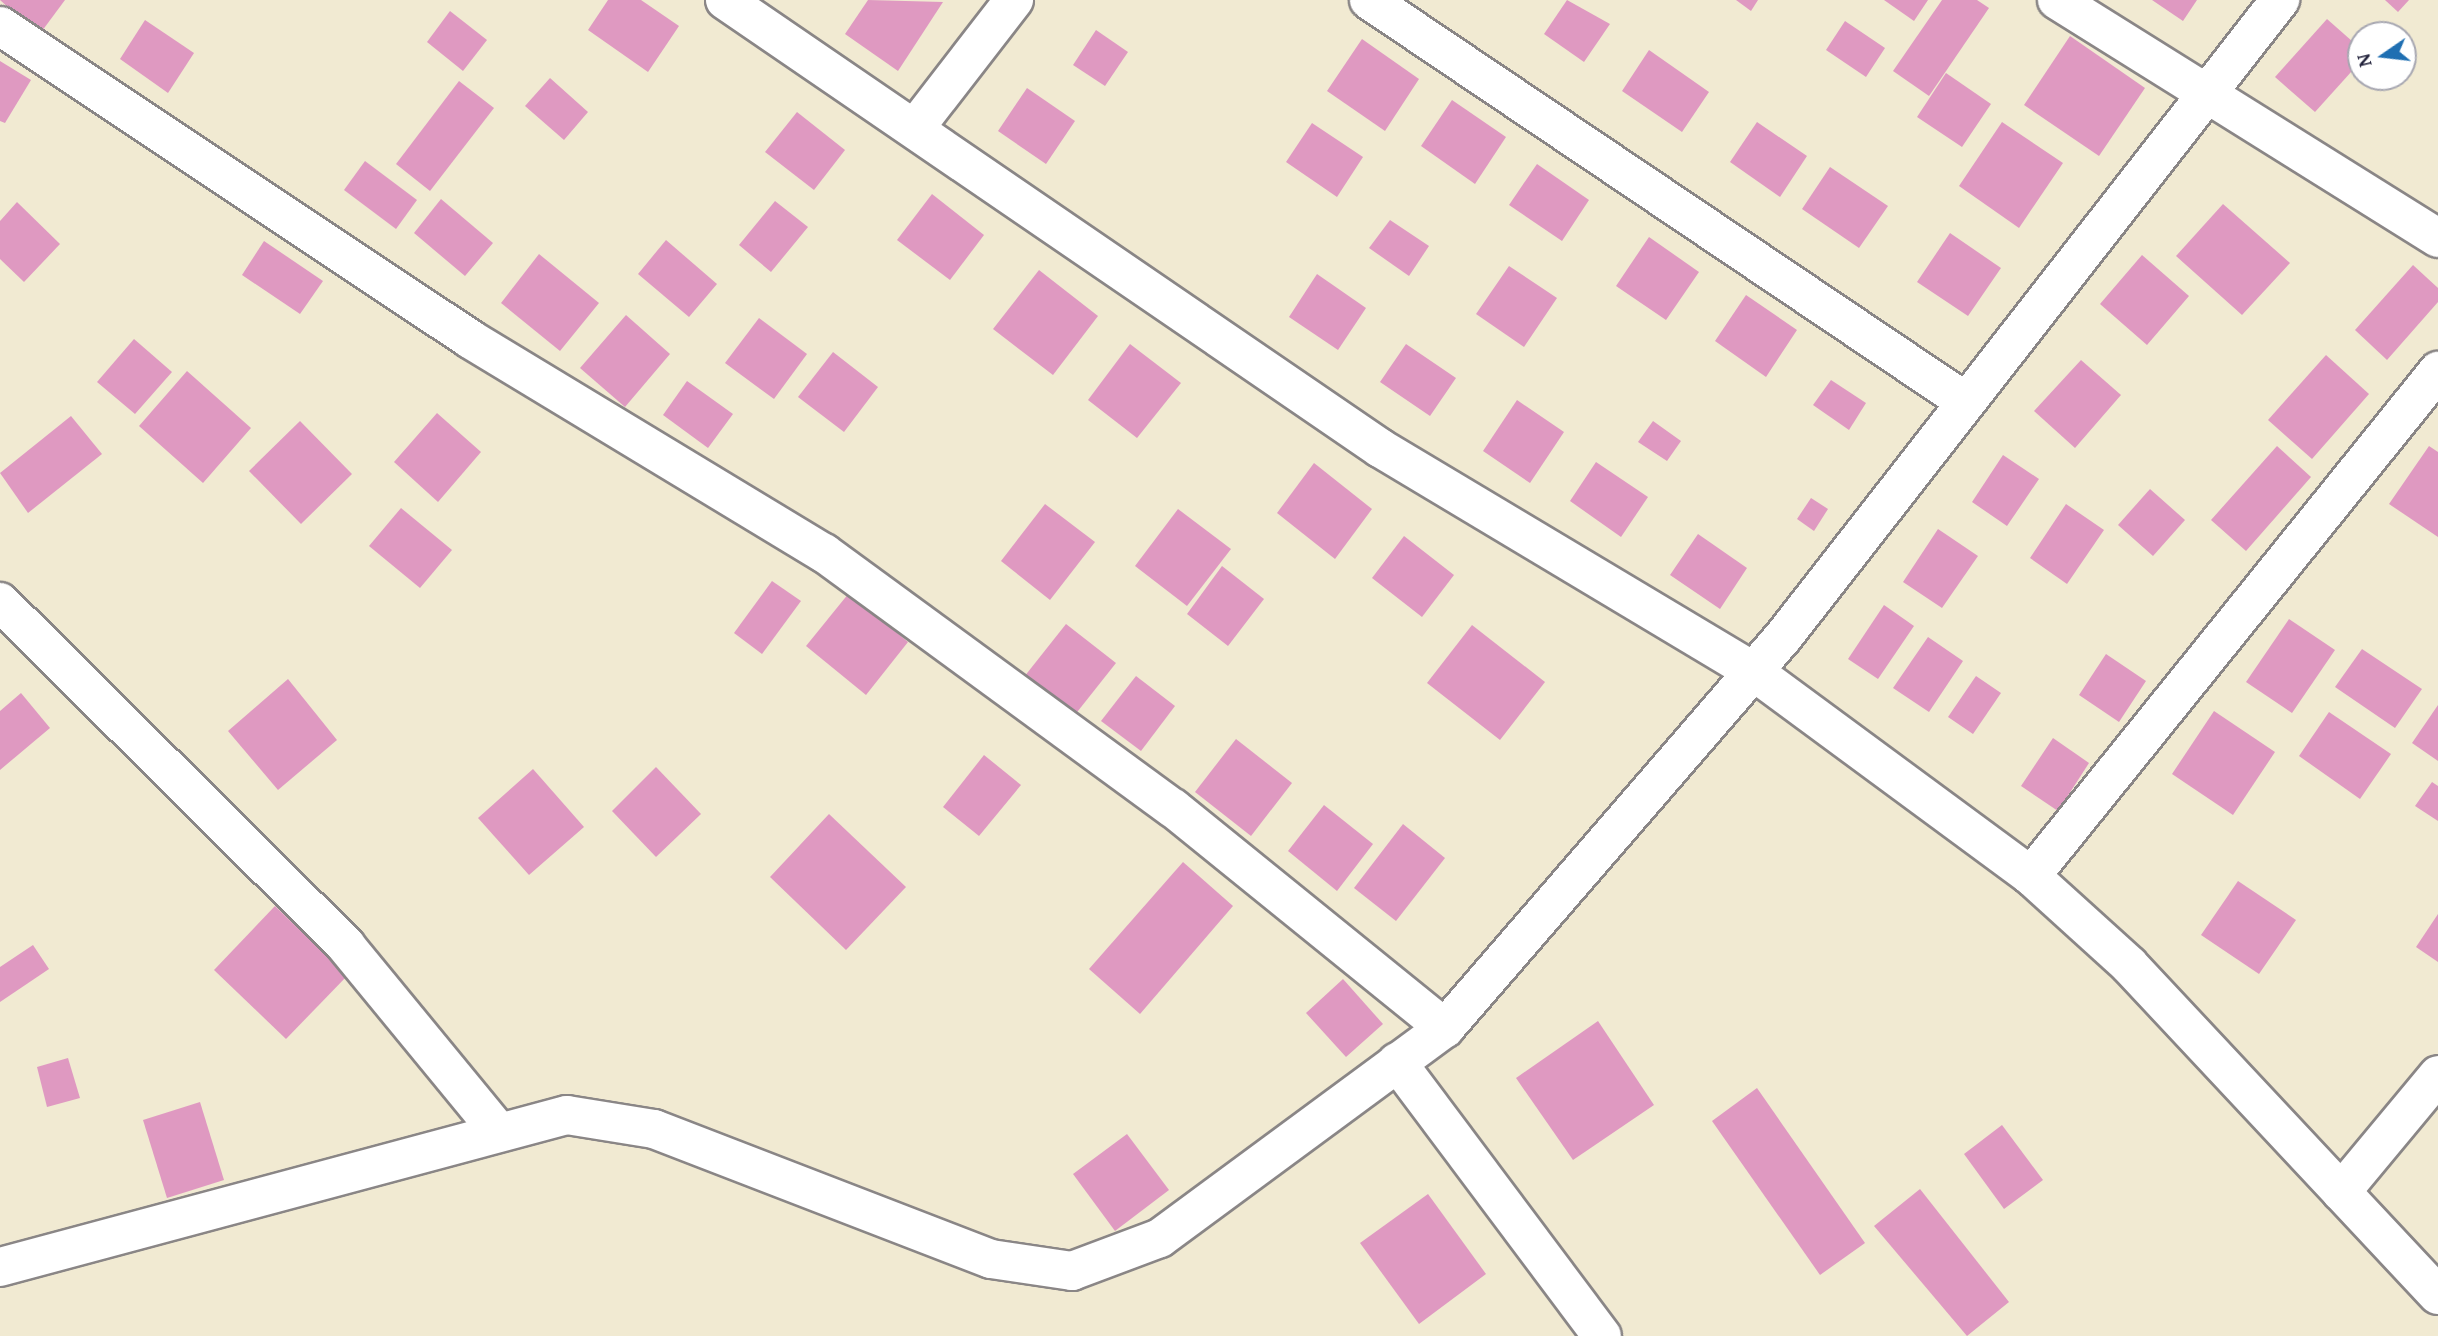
<!DOCTYPE html>
<html>
<head>
<meta charset="utf-8">
<style>
  body { margin:0 }
  #map { position:relative; width:2438px; height:1336px; overflow:hidden; background:#f1ead2; font-family:"Gentium Book Plus",serif }
  div>[style] { position:absolute }
  .building>* { inset:0; background:#df99c1 }
  .roads { filter:drop-shadow(2px 0 #8a8686) drop-shadow(-2px 0 #8a8686) drop-shadow(0 2px #8a8686) drop-shadow(0 -2px #8a8686) }
  .street>* { height:38px; margin:-19px; padding:0 19px; transform-origin:19px; border-radius:19px; background:#fff }
  span { translate:-50% -50%; white-space:nowrap; text-align:center; line-height:1.15; -webkit-text-stroke:5px #fff; paint-order:stroke }
  .north { position:absolute; left:2347px; top:21px; width:70px; height:70px; box-sizing:border-box; background:#fff; border:2px solid #a7a7b1; border-radius:50%; rotate:256deg; font-size:19px; font-weight:700; line-height:28px; text-align:center; color:#22223b }
  .north::after { content:''; display:block; margin:auto; width:24px; height:32px; background:#1f6fb2; clip-path:polygon(50% 0,100% 100%,50% 72%,0 100%) }
</style>
</head>
<body>
<div id="map">
  <div class="building">
    <i style="clip-path:polygon(0 0,65px 0,39px 35px)"></i>
    <i style="clip-path:polygon(608px 0,641px 0,679px 26px,648px 72px,588px 30px)"></i>
    <i style="clip-path:polygon(868px 0,943px 2px,898px 71px,845px 34px)"></i>
    <i style="clip-path:polygon(1567px 0,1610px 24px,1584px 62px,1544px 34px)"></i>
    <i style="clip-path:polygon(1736px 0,1758px 0,1751px 11px)"></i>
    <i style="clip-path:polygon(1884px 0,1928px 0,1914px 21px)"></i>
    <i style="clip-path:polygon(1942px 0,1977px 0,1989px 8px,1929px 96px,1893px 71px)"></i>
    <i style="clip-path:polygon(2152px 0,2197px 0,2183px 21px)"></i>
    <i style="clip-path:polygon(2385px 0,2409px 0,2398px 12px)"></i>
    <i style="clip-path:polygon(450px 11px,487px 40px,463px 71px,427px 42px)"></i>
    <i style="clip-path:polygon(2327px 19px,2361px 49px,2361px 61px,2315px 112px,2275px 77px)"></i>
    <i style="clip-path:polygon(145px 20px,194px 53px,168px 93px,120px 59px)"></i>
    <i style="clip-path:polygon(1845px 21px,1885px 48px,1866px 77px,1826px 50px)"></i>
    <i style="clip-path:polygon(1096px 30px,1128px 52px,1105px 86px,1073px 65px)"></i>
    <i style="clip-path:polygon(2070px 36px,2145px 88px,2099px 156px,2024px 105px)"></i>
    <i style="clip-path:polygon(1362px 39px,1419px 79px,1385px 131px,1327px 91px)"></i>
    <i style="clip-path:polygon(1649px 50px,1709px 92px,1682px 132px,1622px 91px)"></i>
    <i style="clip-path:polygon(0 61px,31px 80px,5px 123px,0 121px)"></i>
    <i style="clip-path:polygon(1946px 73px,1991px 104px,1962px 147px,1917px 117px)"></i>
    <i style="clip-path:polygon(550px 78px,588px 112px,564px 140px,525px 106px)"></i>
    <i style="clip-path:polygon(459px 81px,494px 108px,430px 191px,396px 164px)"></i>
    <i style="clip-path:polygon(1027px 88px,1075px 121px,1046px 164px,998px 131px)"></i>
    <i style="clip-path:polygon(1452px 100px,1506px 137px,1475px 184px,1421px 146px)"></i>
    <i style="clip-path:polygon(797px 112px,845px 150px,814px 190px,765px 152px)"></i>
    <i style="clip-path:polygon(1757px 122px,1807px 156px,1780px 197px,1730px 162px)"></i>
    <i style="clip-path:polygon(2002px 122px,2063px 163px,2019px 228px,1959px 186px)"></i>
    <i style="clip-path:polygon(1312px 123px,1363px 157px,1337px 197px,1286px 162px)"></i>
    <i style="clip-path:polygon(365px 161px,417px 200px,396px 229px,344px 190px)"></i>
    <i style="clip-path:polygon(1537px 164px,1589px 200px,1562px 241px,1509px 205px)"></i>
    <i style="clip-path:polygon(1830px 167px,1888px 206px,1859px 248px,1802px 209px)"></i>
    <i style="clip-path:polygon(932px 194px,984px 235px,950px 280px,897px 240px)"></i>
    <i style="clip-path:polygon(441px 199px,493px 243px,465px 276px,414px 233px)"></i>
    <i style="clip-path:polygon(775px 201px,808px 227px,771px 272px,739px 245px)"></i>
    <i style="clip-path:polygon(17px 202px,60px 244px,24px 282px,0 259px,0 221px)"></i>
    <i style="clip-path:polygon(2223px 204px,2290px 263px,2242px 315px,2176px 256px)"></i>
    <i style="clip-path:polygon(1390px 220px,1429px 246px,1409px 276px,1369px 248px)"></i>
    <i style="clip-path:polygon(1950px 233px,2001px 268px,1968px 316px,1917px 282px)"></i>
    <i style="clip-path:polygon(1649px 237px,1699px 272px,1666px 320px,1616px 286px)"></i>
    <i style="clip-path:polygon(666px 240px,717px 284px,689px 317px,638px 274px)"></i>
    <i style="clip-path:polygon(264px 241px,323px 281px,300px 314px,242px 275px)"></i>
    <i style="clip-path:polygon(539px 254px,599px 303px,560px 351px,501px 303px)"></i>
    <i style="clip-path:polygon(2142px 255px,2189px 296px,2147px 345px,2100px 304px)"></i>
    <i style="clip-path:polygon(2413px 265px,2438px 288px,2438px 302px,2387px 360px,2355px 330px)"></i>
    <i style="clip-path:polygon(1509px 266px,1557px 298px,1524px 347px,1476px 314px)"></i>
    <i style="clip-path:polygon(1039px 270px,1098px 316px,1053px 375px,993px 329px)"></i>
    <i style="clip-path:polygon(1317px 274px,1366px 308px,1338px 350px,1289px 317px)"></i>
    <i style="clip-path:polygon(1746px 295px,1797px 330px,1766px 377px,1715px 341px)"></i>
    <i style="clip-path:polygon(626px 315px,670px 354px,625px 407px,580px 368px)"></i>
    <i style="clip-path:polygon(759px 318px,807px 354px,774px 399px,725px 363px)"></i>
    <i style="clip-path:polygon(134px 339px,172px 372px,135px 414px,97px 382px)"></i>
    <i style="clip-path:polygon(1130px 344px,1181px 383px,1137px 438px,1088px 400px)"></i>
    <i style="clip-path:polygon(1406px 344px,1456px 378px,1430px 416px,1380px 382px)"></i>
    <i style="clip-path:polygon(833px 352px,878px 387px,844px 432px,798px 397px)"></i>
    <i style="clip-path:polygon(2326px 355px,2369px 394px,2312px 459px,2268px 420px)"></i>
    <i style="clip-path:polygon(2081px 360px,2121px 395px,2075px 448px,2034px 411px)"></i>
    <i style="clip-path:polygon(187px 371px,251px 428px,203px 483px,139px 426px)"></i>
    <i style="clip-path:polygon(1831px 380px,1866px 403px,1849px 430px,1813px 405px)"></i>
    <i style="clip-path:polygon(687px 381px,733px 414px,708px 448px,663px 415px)"></i>
    <i style="clip-path:polygon(1517px 400px,1564px 432px,1530px 483px,1483px 451px)"></i>
    <i style="clip-path:polygon(437px 413px,481px 452px,438px 502px,394px 462px)"></i>
    <i style="clip-path:polygon(71px 416px,102px 454px,28px 513px,0 473px)"></i>
    <i style="clip-path:polygon(300px 421px,352px 474px,301px 524px,249px 471px)"></i>
    <i style="clip-path:polygon(1653px 421px,1681px 441px,1667px 461px,1638px 442px)"></i>
    <i style="clip-path:polygon(2277px 446px,2311px 477px,2246px 551px,2211px 520px)"></i>
    <i style="clip-path:polygon(2429px 446px,2438px 452px,2438px 537px,2389px 504px)"></i>
    <i style="clip-path:polygon(2003px 455px,2039px 479px,2007px 526px,1972px 502px)"></i>
    <i style="clip-path:polygon(1596px 462px,1648px 497px,1621px 537px,1570px 501px)"></i>
    <i style="clip-path:polygon(1314px 463px,1372px 509px,1335px 559px,1277px 513px)"></i>
    <i style="clip-path:polygon(2150px 489px,2185px 520px,2153px 556px,2118px 525px)"></i>
    <i style="clip-path:polygon(1811px 498px,1828px 509px,1814px 531px,1797px 519px)"></i>
    <i style="clip-path:polygon(1045px 504px,1095px 542px,1050px 600px,1001px 561px)"></i>
    <i style="clip-path:polygon(2066px 504px,2104px 530px,2067px 584px,2030px 558px)"></i>
    <i style="clip-path:polygon(401px 508px,452px 550px,420px 588px,369px 546px)"></i>
    <i style="clip-path:polygon(1178px 509px,1231px 549px,1187px 606px,1135px 566px)"></i>
    <i style="clip-path:polygon(1938px 529px,1978px 556px,1942px 608px,1903px 582px)"></i>
    <i style="clip-path:polygon(1698px 534px,1747px 568px,1720px 609px,1670px 575px)"></i>
    <i style="clip-path:polygon(1404px 536px,1454px 575px,1422px 617px,1372px 578px)"></i>
    <i style="clip-path:polygon(1222px 566px,1264px 599px,1228px 646px,1187px 614px)"></i>
    <i style="clip-path:polygon(772px 581px,801px 601px,762px 654px,734px 633px)"></i>
    <i style="clip-path:polygon(849px 593px,908px 642px,866px 695px,806px 646px)"></i>
    <i style="clip-path:polygon(1884px 605px,1914px 626px,1878px 679px,1848px 659px)"></i>
    <i style="clip-path:polygon(2289px 619px,2335px 650px,2292px 713px,2246px 682px)"></i>
    <i style="clip-path:polygon(1066px 624px,1116px 663px,1074px 716px,1024px 677px)"></i>
    <i style="clip-path:polygon(1472px 625px,1545px 682px,1500px 740px,1427px 683px)"></i>
    <i style="clip-path:polygon(1928px 637px,1963px 661px,1929px 712px,1893px 688px)"></i>
    <i style="clip-path:polygon(2362px 649px,2422px 689px,2395px 728px,2335px 687px)"></i>
    <i style="clip-path:polygon(2106px 654px,2146px 681px,2119px 722px,2079px 695px)"></i>
    <i style="clip-path:polygon(1136px 676px,1175px 706px,1141px 751px,1101px 721px)"></i>
    <i style="clip-path:polygon(1976px 676px,2001px 693px,1973px 734px,1948px 717px)"></i>
    <i style="clip-path:polygon(288px 679px,337px 740px,278px 790px,228px 731px)"></i>
    <i style="clip-path:polygon(21px 693px,50px 728px,0 770px,0 711px)"></i>
    <i style="clip-path:polygon(2438px 705px,2438px 761px,2412px 743px)"></i>
    <i style="clip-path:polygon(2214px 711px,2275px 752px,2233px 815px,2172px 774px)"></i>
    <i style="clip-path:polygon(2329px 712px,2391px 754px,2360px 799px,2299px 756px)"></i>
    <i style="clip-path:polygon(2053px 738px,2089px 763px,2058px 811px,2021px 786px)"></i>
    <i style="clip-path:polygon(1236px 739px,1292px 783px,1251px 836px,1195px 792px)"></i>
    <i style="clip-path:polygon(984px 755px,1021px 785px,979px 836px,943px 807px)"></i>
    <i style="clip-path:polygon(656px 767px,701px 814px,656px 857px,612px 811px)"></i>
    <i style="clip-path:polygon(533px 769px,584px 827px,529px 875px,478px 818px)"></i>
    <i style="clip-path:polygon(2432px 782px,2438px 786px,2438px 821px,2415px 806px)"></i>
    <i style="clip-path:polygon(1324px 805px,1373px 844px,1337px 891px,1288px 851px)"></i>
    <i style="clip-path:polygon(829px 814px,906px 887px,846px 950px,770px 877px)"></i>
    <i style="clip-path:polygon(1403px 824px,1445px 858px,1396px 921px,1354px 888px)"></i>
    <i style="clip-path:polygon(1183px 862px,1233px 906px,1140px 1014px,1089px 969px)"></i>
    <i style="clip-path:polygon(2238px 881px,2296px 920px,2259px 974px,2201px 935px)"></i>
    <i style="clip-path:polygon(275px 906px,347px 976px,286px 1039px,214px 970px)"></i>
    <i style="clip-path:polygon(2438px 914px,2438px 962px,2416px 947px)"></i>
    <i style="clip-path:polygon(33px 945px,49px 969px,0 1002px,0 967px)"></i>
    <i style="clip-path:polygon(1343px 979px,1383px 1024px,1346px 1057px,1306px 1013px)"></i>
    <i style="clip-path:polygon(1598px 1021px,1654px 1105px,1573px 1160px,1516px 1078px)"></i>
    <i style="clip-path:polygon(68px 1058px,80px 1098px,47px 1107px,37px 1067px)"></i>
    <i style="clip-path:polygon(1757px 1088px,1865px 1243px,1820px 1275px,1712px 1121px)"></i>
    <i style="clip-path:polygon(200px 1102px,224px 1180px,167px 1198px,143px 1120px)"></i>
    <i style="clip-path:polygon(2002px 1125px,2043px 1180px,2004px 1209px,1964px 1154px)"></i>
    <i style="clip-path:polygon(1127px 1134px,1169px 1190px,1115px 1231px,1073px 1174px)"></i>
    <i style="clip-path:polygon(1920px 1189px,2009px 1302px,1967px 1336px,1874px 1226px)"></i>
    <i style="clip-path:polygon(1428px 1194px,1486px 1274px,1419px 1324px,1360px 1243px)"></i>
  </div>
  <div class="roads">
    <div class="street">
      <i style="left:725px;top:0;width:794px;rotate:34.37deg"></i>
      <i style="left:1380px;top:448px;width:435px;rotate:30.9deg"></i>
      <i style="left:1753px;top:671px;width:345px;rotate:36.4deg"></i>
      <i style="left:2031px;top:876px;width:132px;rotate:42.2deg"></i>
      <i style="left:2129px;top:965px;width:452px;rotate:46.9deg"></i>
      <i style="left:1369px;top:0;width:720px;rotate:33.96deg"></i>
      <i style="left:2057px;top:0;width:449px;rotate:32deg"></i>
      <i style="left:0;top:26px;width:565px;rotate:33.66deg"></i>
      <i style="left:470px;top:339px;width:414px;rotate:31.2deg"></i>
      <i style="left:824px;top:553px;width:432px;rotate:36.2deg"></i>
      <i style="left:1173px;top:808px;width:350px;rotate:39deg"></i>
      <i style="left:915px;top:128px;width:162px;rotate:-52.3deg"></i>
      <i style="left:0;top:602px;width:488px;rotate:44.8deg"></i>
      <i style="left:346px;top:946px;width:238px;rotate:50.6deg"></i>
      <i style="left:2031px;top:876px;width:649px;rotate:-51.13deg"></i>
      <i style="left:1397px;top:1062px;width:342px;rotate:53.2deg"></i>
      <i style="left:2341px;top:1192px;width:152px;rotate:-50.3deg"></i>
      <i style="left:0;top:1267px;width:587px;rotate:-15.01deg"></i>
      <i style="left:567px;top:1115px;width:88px;rotate:9.1deg"></i>
      <i style="left:654px;top:1129px;width:361px;rotate:21.1deg"></i>
      <i style="left:991px;top:1259px;width:82px;rotate:8.4deg"></i>
      <i style="left:1072px;top:1271px;width:94px;rotate:-20.6deg"></i>
      <i style="left:1160px;top:1238px;width:354px;rotate:-36.4deg"></i>
      <i style="left:1445px;top:1028px;width:518px;rotate:-49.15deg"></i>
      <i style="left:1784px;top:636px;width:807px;rotate:-52.05deg"></i>
    </div>
  </div>
  <div class="north">N</div>
</div>
</body>
</html>
